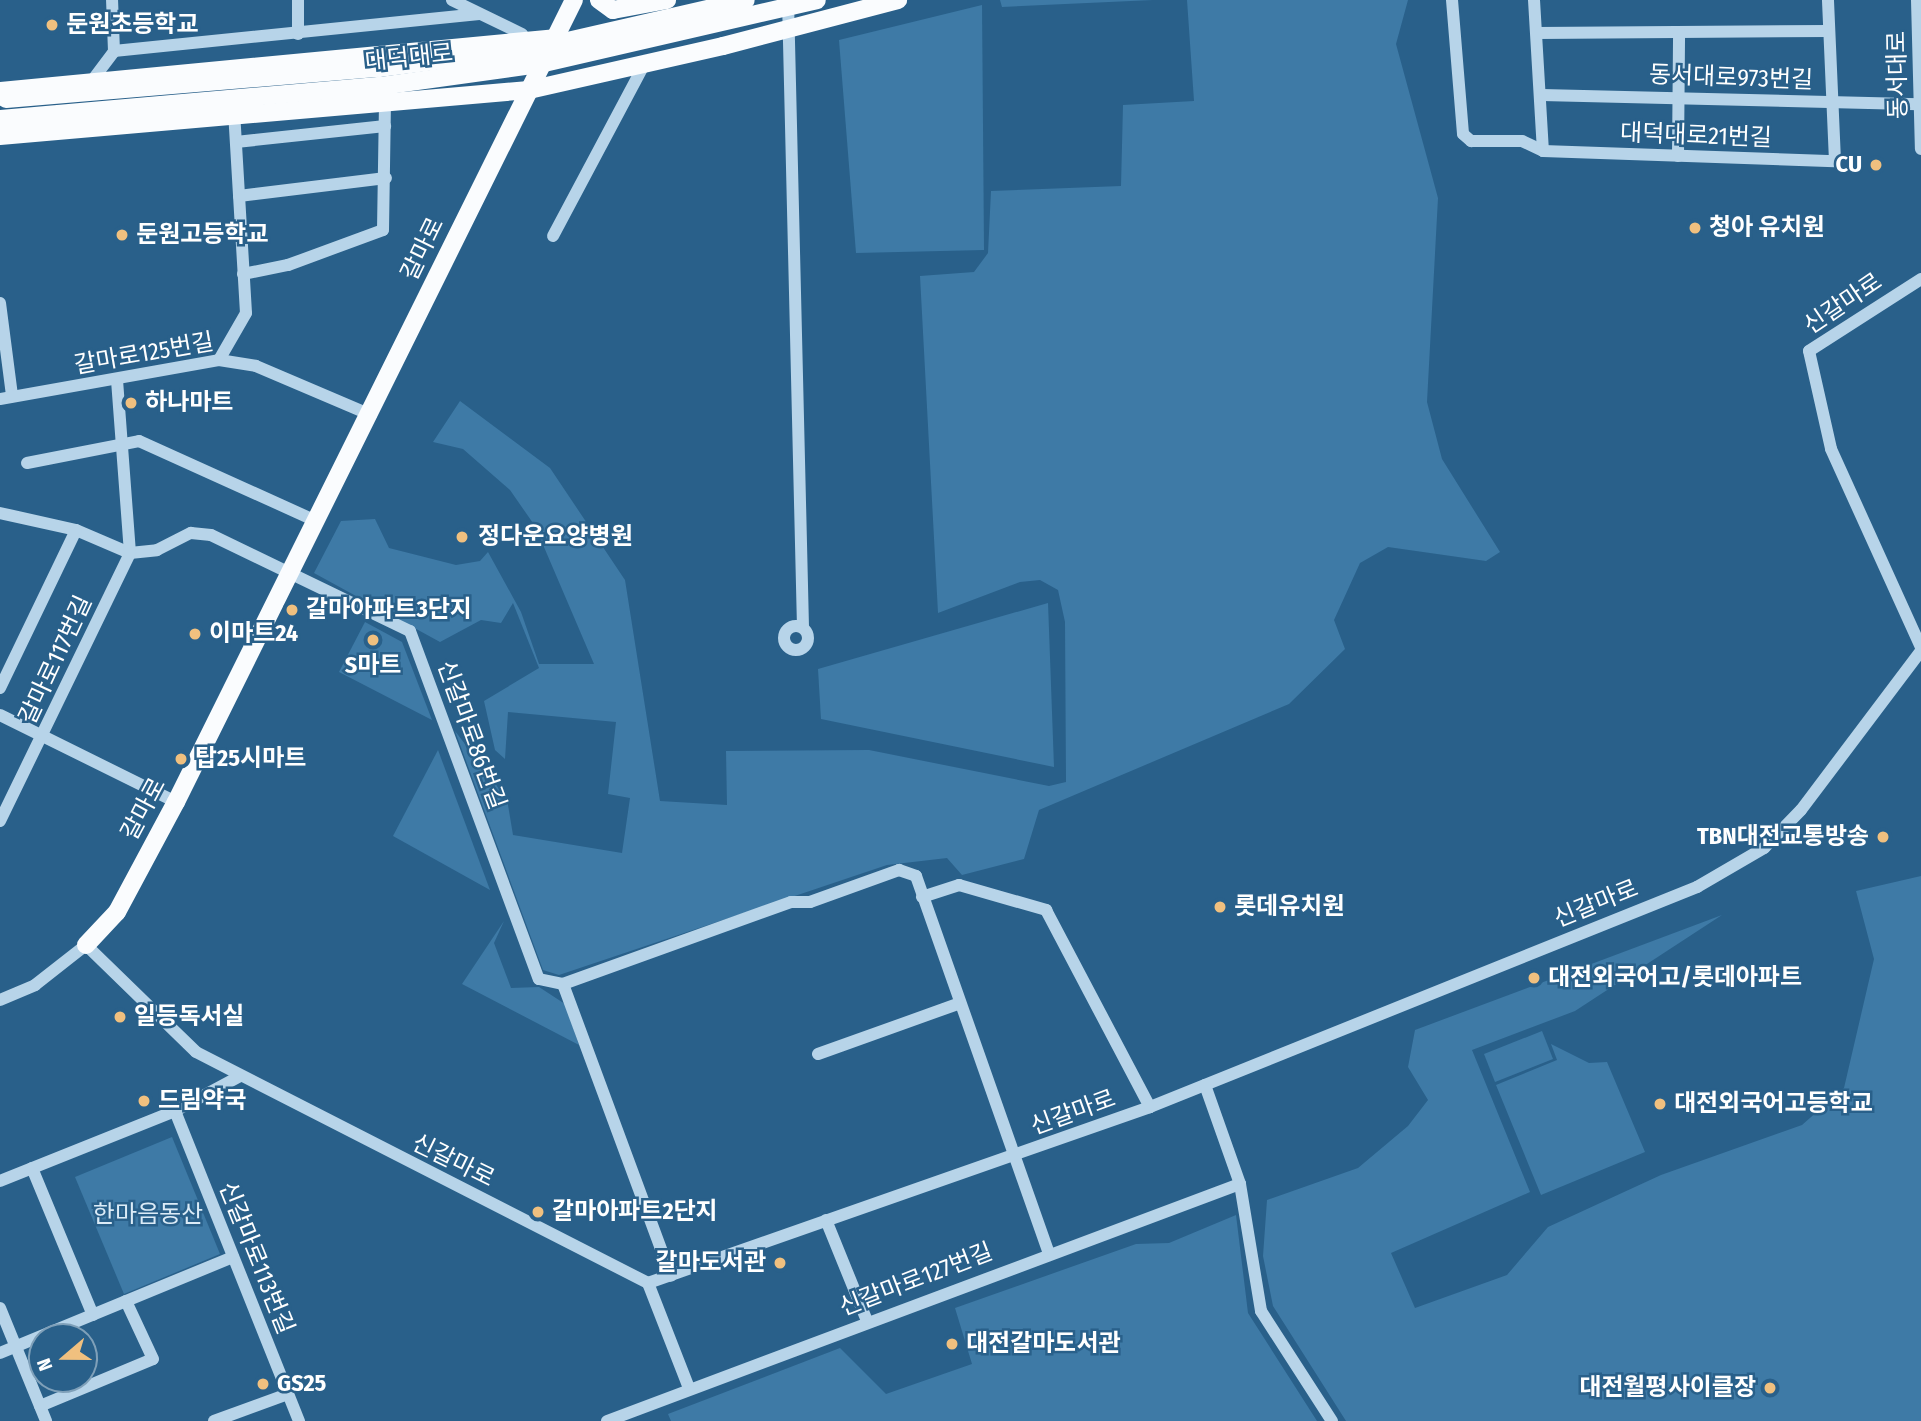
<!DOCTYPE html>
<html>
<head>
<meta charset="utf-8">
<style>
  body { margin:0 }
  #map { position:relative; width:1921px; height:1421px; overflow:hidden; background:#29608a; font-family:"Fira Sans Condensed","Noto Sans KR",sans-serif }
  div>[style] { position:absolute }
  .green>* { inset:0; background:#3e7aa6 }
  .minor>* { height:12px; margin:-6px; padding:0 6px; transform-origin:6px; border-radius:6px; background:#b7d4e9 }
  .minor>.ring { margin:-6px; padding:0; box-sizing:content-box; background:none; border:12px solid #b7d4e9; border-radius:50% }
  .major>* { height:18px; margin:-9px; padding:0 9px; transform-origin:9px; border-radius:9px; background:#fafcfe }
  .major-bridge>* { height:18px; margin:-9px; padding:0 9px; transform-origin:9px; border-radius:9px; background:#fafcfe }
  .dots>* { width:19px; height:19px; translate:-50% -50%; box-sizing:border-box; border:4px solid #29608a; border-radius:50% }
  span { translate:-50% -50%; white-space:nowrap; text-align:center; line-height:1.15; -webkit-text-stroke:5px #29608a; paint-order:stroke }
  .poi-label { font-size:24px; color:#fff; font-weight:700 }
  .left { translate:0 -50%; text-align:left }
  .right { translate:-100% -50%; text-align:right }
  .street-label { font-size:24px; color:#fff }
  .park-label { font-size:24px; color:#dbebf7 }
  .north { position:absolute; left:28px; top:1323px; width:70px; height:70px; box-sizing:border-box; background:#29608a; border:2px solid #7fa0b9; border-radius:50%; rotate:250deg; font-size:19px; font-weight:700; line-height:28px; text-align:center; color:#fff }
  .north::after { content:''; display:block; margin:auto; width:24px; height:32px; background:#f0c07f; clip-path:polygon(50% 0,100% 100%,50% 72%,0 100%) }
</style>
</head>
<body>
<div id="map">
  <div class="green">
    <i style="clip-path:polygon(1000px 0,1153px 0,1002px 7px)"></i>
    <i style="clip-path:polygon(1187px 0,1408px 0,1396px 44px,1438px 198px,1427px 402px,1442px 459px,1500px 552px,1486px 561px,1388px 547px,1360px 563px,1334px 620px,1345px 649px,1289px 704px,1039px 810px,1024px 859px,962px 875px,947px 858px,887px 865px,559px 975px,543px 970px,455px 731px,507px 799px,513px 835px,622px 853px,630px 798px,608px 794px,616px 722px,508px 712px,505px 759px,495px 750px,484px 701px,539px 668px,513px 603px,501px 623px,481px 620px,440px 642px,314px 573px,341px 521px,375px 519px,389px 548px,456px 565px,480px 561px,488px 552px,521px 612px,539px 664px,594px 664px,535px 526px,510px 490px,463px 449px,433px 442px,460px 401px,550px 468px,625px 580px,660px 801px,727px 805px,726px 751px,869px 750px,1049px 786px,1066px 782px,1065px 622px,1058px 590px,1040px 580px,1020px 582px,938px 613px,920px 276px,974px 272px,988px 253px,991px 191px,1121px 186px,1123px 105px,1194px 101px)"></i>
    <i style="clip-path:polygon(982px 5px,984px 250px,856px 253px,839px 40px)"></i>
    <i style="clip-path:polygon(1048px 603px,1054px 767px,821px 719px,818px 669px)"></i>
    <i style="clip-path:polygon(365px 622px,402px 642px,432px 720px,339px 672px)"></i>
    <i style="clip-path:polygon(438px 750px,490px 890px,393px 836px)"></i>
    <i style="clip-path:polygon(1921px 876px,1921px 1421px,1346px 1421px,1273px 1306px,1263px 1256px,1267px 1200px,1358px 1168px,1408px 1126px,1428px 1100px,1408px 1067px,1415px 1030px,1722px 915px,1575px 1011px,1472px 1050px,1530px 1192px,1391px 1253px,1415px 1308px,1507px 1275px,1548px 1227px,1661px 1175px,1802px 1125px,1844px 1088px,1874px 959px,1856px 891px)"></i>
    <i style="clip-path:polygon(504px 921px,494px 943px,511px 988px,539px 987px,565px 1004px,579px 1045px,462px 984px)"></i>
    <i style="clip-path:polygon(1542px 1031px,1553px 1059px,1495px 1082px,1484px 1054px)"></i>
    <i style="clip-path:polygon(1551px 1044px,1589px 1063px,1607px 1062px,1645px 1152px,1541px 1195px,1496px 1085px,1557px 1060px)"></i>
    <i style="clip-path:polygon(172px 1137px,220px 1254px,124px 1294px,75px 1177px)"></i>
    <i style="clip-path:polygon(1236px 1215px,1248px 1313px,1317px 1421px,671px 1421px,668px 1414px,840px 1348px,886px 1394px,972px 1364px,955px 1308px,1136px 1244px,1169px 1243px)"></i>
  </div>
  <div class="minor">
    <i style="left:452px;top:0;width:78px;rotate:25.9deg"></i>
    <i style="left:788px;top:0;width:628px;rotate:88.63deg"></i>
    <i style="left:1452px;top:0;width:134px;rotate:85.3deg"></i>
    <i style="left:1463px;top:134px;width:11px;rotate:41deg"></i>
    <i style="left:1471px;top:141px;width:51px"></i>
    <i style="left:1522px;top:141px;width:23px;rotate:25deg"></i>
    <i style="left:1543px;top:151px;width:292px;rotate:2deg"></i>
    <i style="left:1835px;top:161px;width:161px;rotate:-92.5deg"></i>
    <i style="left:1534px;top:0;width:151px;rotate:86.6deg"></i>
    <i style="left:1917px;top:0;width:149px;rotate:88.5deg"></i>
    <i style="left:1537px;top:33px;width:292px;rotate:-0.4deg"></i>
    <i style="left:298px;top:34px;width:34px;rotate:-90deg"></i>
    <i style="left:114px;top:51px;width:367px;rotate:-5.8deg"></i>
    <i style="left:94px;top:78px;width:34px;rotate:-53deg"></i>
    <i style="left:114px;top:51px;width:51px;rotate:-92.2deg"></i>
    <i style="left:1542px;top:95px;width:377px;rotate:1.4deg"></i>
    <i style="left:236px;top:142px;width:150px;rotate:-6.1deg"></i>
    <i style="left:1678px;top:156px;width:124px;rotate:-89.5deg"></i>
    <i style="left:239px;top:196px;width:148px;rotate:-7deg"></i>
    <i style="left:553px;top:236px;width:194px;rotate:-62deg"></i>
    <i style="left:243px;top:274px;width:46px;rotate:-11.3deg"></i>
    <i style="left:288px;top:265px;width:101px;rotate:-20.2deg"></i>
    <i style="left:383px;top:230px;width:126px;rotate:-89.1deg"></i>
    <i style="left:1921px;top:279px;width:133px;rotate:147.3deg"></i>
    <i style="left:1809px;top:351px;width:100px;rotate:77.3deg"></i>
    <i style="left:1831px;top:449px;width:217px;rotate:65.6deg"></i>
    <i style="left:0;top:303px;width:94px;rotate:82.6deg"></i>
    <i style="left:219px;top:360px;width:54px;rotate:-60.1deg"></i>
    <i style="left:246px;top:313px;width:200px;rotate:-93.4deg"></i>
    <i style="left:0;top:399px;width:222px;rotate:-10.1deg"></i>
    <i style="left:219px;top:360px;width:37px;rotate:9deg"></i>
    <i style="left:256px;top:366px;width:125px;rotate:23.1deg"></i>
    <i style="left:27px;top:463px;width:114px;rotate:-11.1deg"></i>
    <i style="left:139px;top:441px;width:196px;rotate:24.3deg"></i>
    <i style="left:0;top:513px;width:78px;rotate:12.6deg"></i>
    <i style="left:76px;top:530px;width:59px;rotate:23.1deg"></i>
    <i style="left:130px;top:553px;width:27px;rotate:-6deg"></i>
    <i style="left:157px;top:550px;width:38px;rotate:-27deg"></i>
    <i style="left:191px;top:533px;width:20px;rotate:6deg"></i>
    <i style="left:211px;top:535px;width:221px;rotate:25.8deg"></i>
    <i style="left:410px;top:631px;width:371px;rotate:69.7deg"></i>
    <i style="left:539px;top:979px;width:25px;rotate:12deg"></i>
    <i style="left:563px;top:984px;width:242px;rotate:-19.8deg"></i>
    <i style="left:791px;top:902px;width:19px"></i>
    <i style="left:810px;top:902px;width:95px;rotate:-19.8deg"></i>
    <i style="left:899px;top:870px;width:18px;rotate:19deg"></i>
    <i style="left:916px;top:876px;width:400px;rotate:70.6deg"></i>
    <i class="ring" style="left:784px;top:626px;width:12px;height:12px"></i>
    <i style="left:0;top:688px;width:175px;rotate:-64.3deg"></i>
    <i style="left:0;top:715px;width:196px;rotate:26.3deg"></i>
    <i style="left:0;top:821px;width:298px;rotate:-64.1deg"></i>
    <i style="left:130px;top:553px;width:171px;rotate:-94.3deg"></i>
    <i style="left:922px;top:897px;width:39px;rotate:-18deg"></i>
    <i style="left:959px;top:885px;width:91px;rotate:16deg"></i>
    <i style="left:1046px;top:910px;width:223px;rotate:62.2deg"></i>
    <i style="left:563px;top:984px;width:311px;rotate:69.7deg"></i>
    <i style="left:0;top:1000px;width:38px;rotate:-23deg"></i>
    <i style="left:35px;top:985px;width:65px;rotate:-38.1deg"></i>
    <i style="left:86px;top:945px;width:153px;rotate:44.2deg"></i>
    <i style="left:196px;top:1052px;width:508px;rotate:27.07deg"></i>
    <i style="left:648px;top:1283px;width:532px;rotate:-19.32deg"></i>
    <i style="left:1150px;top:1107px;width:590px;rotate:-21.91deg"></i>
    <i style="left:1697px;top:887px;width:78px;rotate:-30.2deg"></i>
    <i style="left:1764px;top:848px;width:53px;rotate:-45.8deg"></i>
    <i style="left:1801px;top:810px;width:199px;rotate:-53deg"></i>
    <i style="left:818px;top:1054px;width:149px;rotate:-19.7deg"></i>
    <i style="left:1205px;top:1085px;width:105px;rotate:70.5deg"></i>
    <i style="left:1240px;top:1184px;width:129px;rotate:80.6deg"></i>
    <i style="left:1261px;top:1311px;width:131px;rotate:57.2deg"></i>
    <i style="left:175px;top:1111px;width:334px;rotate:68.2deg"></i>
    <i style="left:32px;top:1168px;width:159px;rotate:67.5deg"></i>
    <i style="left:0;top:1181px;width:188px;rotate:-21.8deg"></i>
    <i style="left:175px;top:1111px;width:74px;rotate:-28.3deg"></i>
    <i style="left:826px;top:1220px;width:109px;rotate:67.9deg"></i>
    <i style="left:648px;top:1283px;width:113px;rotate:68.7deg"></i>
    <i style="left:0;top:1308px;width:122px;rotate:67.8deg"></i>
    <i style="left:0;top:1353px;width:252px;rotate:-22.4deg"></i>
    <i style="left:40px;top:1406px;width:122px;rotate:-22.6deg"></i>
    <i style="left:153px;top:1359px;width:64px;rotate:-115deg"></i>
    <i style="left:214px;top:1421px;width:79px;rotate:-20deg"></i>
    <i style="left:607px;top:1421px;width:676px;rotate:-20.53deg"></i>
  </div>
  <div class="major">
    <i style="left:599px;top:0;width:17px;rotate:36deg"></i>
    <i style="left:613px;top:10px;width:55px;rotate:-10.5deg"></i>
    <i style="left:0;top:91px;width:560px;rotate:-5.44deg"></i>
    <i style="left:6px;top:99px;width:374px;rotate:-4.8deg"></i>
    <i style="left:0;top:119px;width:382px;rotate:-5deg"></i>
    <i style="left:0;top:136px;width:531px;rotate:-4.97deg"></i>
    <i style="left:529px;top:90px;width:199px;rotate:-12.8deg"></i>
    <i style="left:86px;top:945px;width:45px;rotate:-46.8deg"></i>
    <i style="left:117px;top:912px;width:125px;rotate:-61.8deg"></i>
    <i style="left:176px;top:802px;width:895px;rotate:-63.61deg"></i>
  </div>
  <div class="major-bridge">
    <i style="left:723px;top:46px;width:181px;rotate:-14.7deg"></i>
    <i style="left:379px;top:68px;width:159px;rotate:-7.2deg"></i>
    <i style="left:537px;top:48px;width:214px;rotate:-12.9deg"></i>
    <i style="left:381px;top:86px;width:161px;rotate:-7.9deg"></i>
    <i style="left:540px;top:64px;width:284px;rotate:-13deg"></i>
  </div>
  <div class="dots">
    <i style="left:52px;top:25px;background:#f0c07f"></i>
    <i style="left:1876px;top:165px;background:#f0c07f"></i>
    <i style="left:1695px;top:228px;background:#f0c07f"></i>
    <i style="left:122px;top:235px;background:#f0c07f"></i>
    <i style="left:131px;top:403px;background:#f0c07f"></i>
    <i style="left:462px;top:537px;background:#f0c07f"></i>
    <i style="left:292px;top:610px;background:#f0c07f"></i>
    <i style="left:195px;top:634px;background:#f0c07f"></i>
    <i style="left:373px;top:640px;background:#f0c07f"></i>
    <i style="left:181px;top:759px;background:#f0c07f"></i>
    <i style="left:1883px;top:837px;background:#f0c07f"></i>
    <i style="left:1220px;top:907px;background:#f0c07f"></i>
    <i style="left:1534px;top:978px;background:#f0c07f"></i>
    <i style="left:120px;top:1017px;background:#f0c07f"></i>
    <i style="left:144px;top:1101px;background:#f0c07f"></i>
    <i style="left:1660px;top:1104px;background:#f0c07f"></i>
    <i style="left:538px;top:1212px;background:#f0c07f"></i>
    <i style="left:780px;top:1263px;background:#f0c07f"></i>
    <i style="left:952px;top:1344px;background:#f0c07f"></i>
    <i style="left:263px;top:1384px;background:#f0c07f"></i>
    <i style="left:1770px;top:1388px;background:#f0c07f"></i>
  </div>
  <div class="poi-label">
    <span class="left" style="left:66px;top:25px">둔원초등학교</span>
    <span class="right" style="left:1862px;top:165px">CU</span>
    <span class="left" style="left:1709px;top:228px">청아 유치원</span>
    <span class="left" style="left:136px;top:235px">둔원고등학교</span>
    <span class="left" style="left:145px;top:403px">하나마트</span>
    <span class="left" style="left:478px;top:537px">정다운요양병원</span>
    <span class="left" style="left:306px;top:610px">갈마아파트3단지</span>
    <span class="left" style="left:209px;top:634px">이마트24</span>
    <span style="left:373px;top:666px">S마트</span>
    <span class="left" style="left:195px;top:759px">탑25시마트</span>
    <span class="right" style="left:1869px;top:837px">TBN대전교통방송</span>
    <span class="left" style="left:1234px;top:907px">롯데유치원</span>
    <span class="left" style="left:1548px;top:978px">대전외국어고/롯데아파트</span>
    <span class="left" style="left:134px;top:1017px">일등독서실</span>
    <span class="left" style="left:158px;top:1101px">드림약국</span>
    <span class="left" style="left:1674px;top:1104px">대전외국어고등학교</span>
    <span class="left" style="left:552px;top:1212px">갈마아파트2단지</span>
    <span class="right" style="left:766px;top:1263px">갈마도서관</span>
    <span class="left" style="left:966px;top:1344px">대전갈마도서관</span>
    <span class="left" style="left:277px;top:1384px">GS25</span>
    <span class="right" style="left:1756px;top:1388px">대전월평사이클장</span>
  </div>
  <div class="street-label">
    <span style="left:409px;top:58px;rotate:-6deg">대덕대로</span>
    <span style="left:1898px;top:75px;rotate:-91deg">동서대로</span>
    <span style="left:1731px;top:78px;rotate:2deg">동서대로973번길</span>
    <span style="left:1696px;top:136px;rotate:2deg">대덕대로21번길</span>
    <span style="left:423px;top:249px;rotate:-64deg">갈마로</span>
    <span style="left:1843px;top:304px;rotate:-34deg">신갈마로</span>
    <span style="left:144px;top:354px;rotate:-10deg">갈마로125번길</span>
    <span style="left:56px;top:660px;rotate:-65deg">갈마로117번길</span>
    <span style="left:471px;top:735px;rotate:70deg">신갈마로86번길</span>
    <span style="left:144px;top:809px;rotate:-62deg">갈마로</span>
    <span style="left:1596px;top:904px;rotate:-22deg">신갈마로</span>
    <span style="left:1073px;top:1113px;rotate:-20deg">신갈마로</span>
    <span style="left:453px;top:1161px;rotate:26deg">신갈마로</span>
    <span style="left:256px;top:1258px;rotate:68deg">신갈마로113번길</span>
    <span style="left:916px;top:1280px;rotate:-21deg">신갈마로127번길</span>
  </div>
  <div class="park-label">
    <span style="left:148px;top:1215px">한마음동산</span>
  </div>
  <div class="north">N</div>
</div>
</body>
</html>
